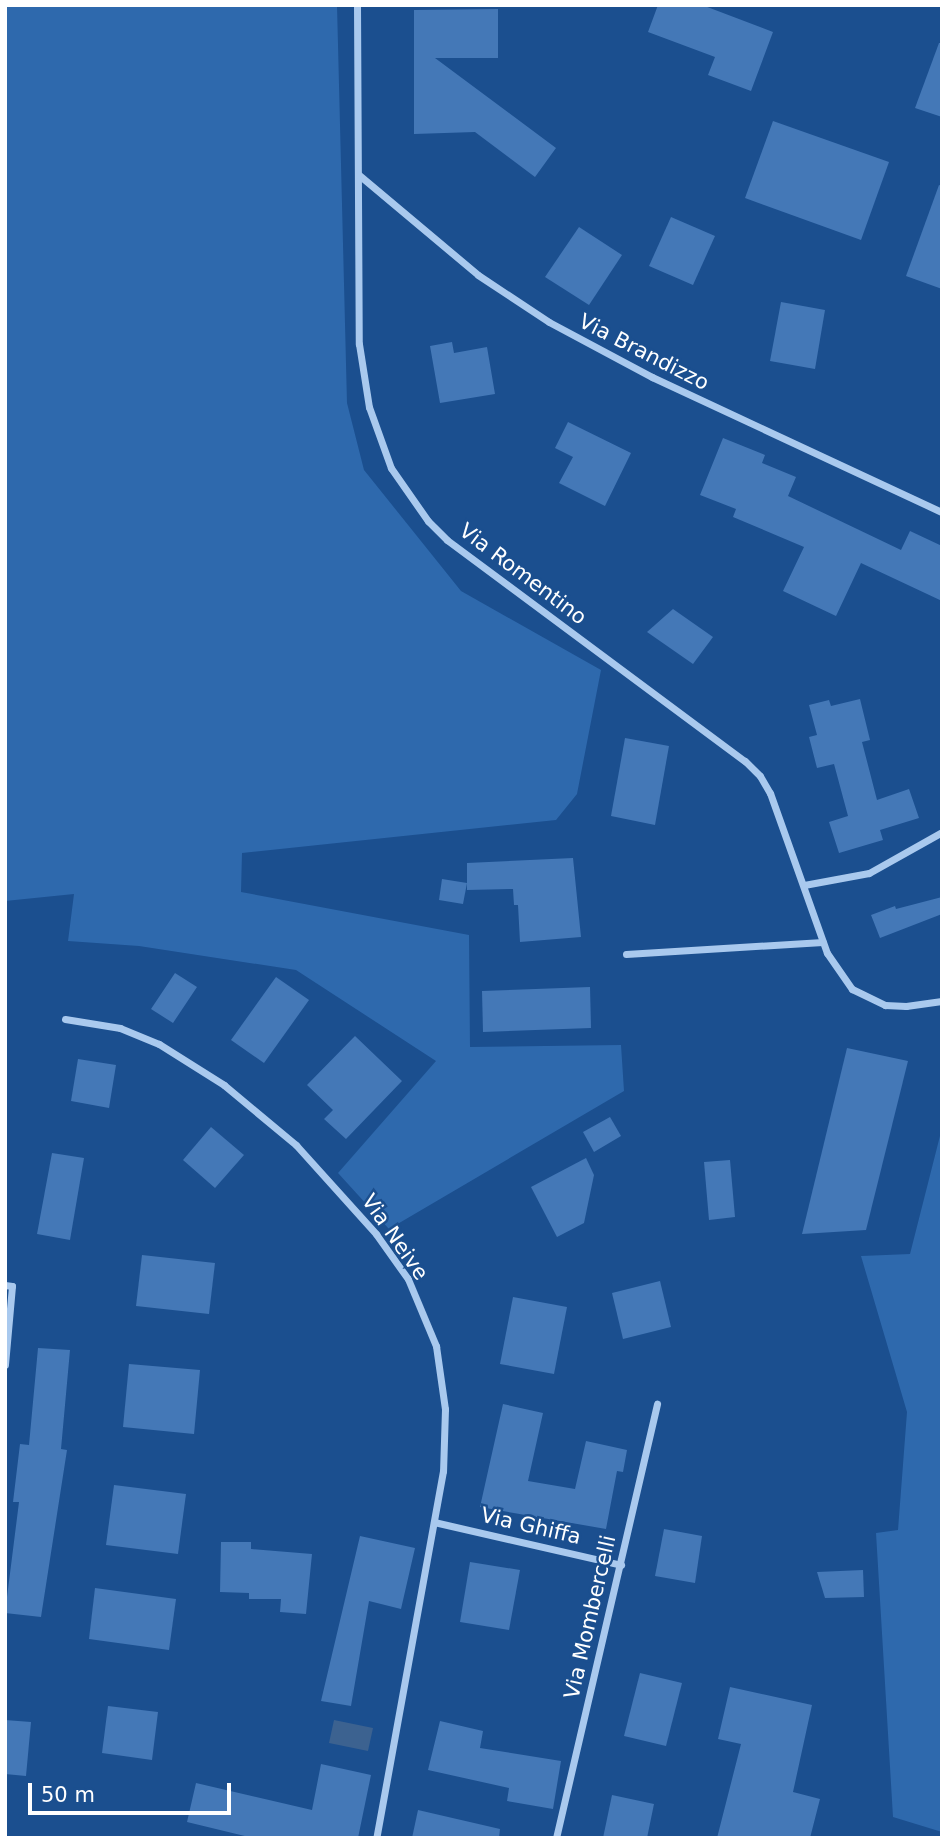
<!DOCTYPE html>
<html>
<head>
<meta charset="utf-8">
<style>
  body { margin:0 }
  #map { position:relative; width:947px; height:1843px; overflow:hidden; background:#1b4f8f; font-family:"DejaVu Sans",sans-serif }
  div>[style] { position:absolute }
  .green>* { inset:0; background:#2e69ad }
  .water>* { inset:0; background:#3c6290 }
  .building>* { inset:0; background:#4478b7 }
  .street>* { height:7px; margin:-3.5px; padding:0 3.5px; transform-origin:3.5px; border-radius:3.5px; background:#a9c9ee }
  span { translate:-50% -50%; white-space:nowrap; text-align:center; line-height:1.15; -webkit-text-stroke:5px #1b4f8f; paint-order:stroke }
  .street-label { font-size:21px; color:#fff }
  .frame { position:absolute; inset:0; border:7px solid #fff; pointer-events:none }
  .scale { position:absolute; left:28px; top:1783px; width:203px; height:32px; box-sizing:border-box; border:4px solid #fff; border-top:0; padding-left:9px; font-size:21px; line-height:24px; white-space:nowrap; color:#fff; -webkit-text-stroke:5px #1b4f8f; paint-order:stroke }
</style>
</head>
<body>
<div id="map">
  <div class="green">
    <i style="clip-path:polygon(5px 5px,337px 5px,347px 403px,364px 470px,461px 591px,601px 670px,577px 794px,556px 820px,242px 853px,241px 892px,469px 935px,470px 1047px,621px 1045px,624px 1091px,389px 1229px,338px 1173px,436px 1061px,296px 970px,139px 946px,68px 941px,74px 894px,5px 901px)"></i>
    <i style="clip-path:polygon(942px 1128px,942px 1832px,893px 1817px,876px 1533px,898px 1530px,907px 1412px,861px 1256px,910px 1254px)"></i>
  </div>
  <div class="water">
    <i style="clip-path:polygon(334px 1720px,373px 1728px,368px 1751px,329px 1743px)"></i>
  </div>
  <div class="building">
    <i style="clip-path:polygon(658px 5px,702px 5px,773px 32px,751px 91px,708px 75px,715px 57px,648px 32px)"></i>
    <i style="clip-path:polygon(498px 9px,498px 58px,435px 58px,556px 148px,535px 177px,475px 132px,414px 134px,414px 10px)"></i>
    <i style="clip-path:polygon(939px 43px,942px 43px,942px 117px,915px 108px)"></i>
    <i style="clip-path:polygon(773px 121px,889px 162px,861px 240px,745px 198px)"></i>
    <i style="clip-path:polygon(939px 185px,942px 186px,942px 289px,906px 276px)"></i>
    <i style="clip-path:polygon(671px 217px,715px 236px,693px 285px,649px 266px)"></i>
    <i style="clip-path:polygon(579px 227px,622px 255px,589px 305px,545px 277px)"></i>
    <i style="clip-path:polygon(781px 302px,825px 310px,815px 369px,770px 361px)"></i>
    <i style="clip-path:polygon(452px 342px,454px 353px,487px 347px,495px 394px,440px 403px,430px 346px)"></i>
    <i style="clip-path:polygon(568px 422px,631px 453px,605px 506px,559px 483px,573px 457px,555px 448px)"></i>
    <i style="clip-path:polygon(723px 438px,765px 455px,762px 463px,796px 477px,788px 496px,901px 550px,910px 531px,942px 546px,942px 601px,861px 563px,836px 616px,783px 591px,804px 547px,733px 517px,736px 509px,700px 495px)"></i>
    <i style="clip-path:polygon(673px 609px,713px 637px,693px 664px,647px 632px)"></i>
    <i style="clip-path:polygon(860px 699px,870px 740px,862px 742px,877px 800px,909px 789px,919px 818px,880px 830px,883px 840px,839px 853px,829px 822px,848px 816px,834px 764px,817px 768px,809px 737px,817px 735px,809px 705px,829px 700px,831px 706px)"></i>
    <i style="clip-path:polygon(625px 738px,669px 746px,655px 825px,611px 816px)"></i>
    <i style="clip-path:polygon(573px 858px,581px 937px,520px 942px,518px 905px,514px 905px,513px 889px,467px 890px,467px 863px)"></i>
    <i style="clip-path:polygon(442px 879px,467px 883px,463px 904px,439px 900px)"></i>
    <i style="clip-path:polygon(942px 897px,942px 914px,880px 938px,871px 915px,895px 906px,896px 909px)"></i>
    <i style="clip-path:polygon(175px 973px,197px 987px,173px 1023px,151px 1009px)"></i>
    <i style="clip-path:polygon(276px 977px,309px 1000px,264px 1063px,231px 1040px)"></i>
    <i style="clip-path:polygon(590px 987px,591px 1028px,483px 1032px,482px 991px)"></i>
    <i style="clip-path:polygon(355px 1036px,402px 1081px,346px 1139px,324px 1119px,333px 1110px,307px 1085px)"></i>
    <i style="clip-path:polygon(847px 1048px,908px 1061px,866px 1230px,802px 1234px)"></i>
    <i style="clip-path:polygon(78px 1059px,116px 1065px,109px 1108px,71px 1101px)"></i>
    <i style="clip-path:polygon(610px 1117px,621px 1136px,594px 1152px,583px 1132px)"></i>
    <i style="clip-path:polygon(211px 1127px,244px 1155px,215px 1188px,183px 1160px)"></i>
    <i style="clip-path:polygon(52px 1153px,84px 1158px,70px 1240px,37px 1234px)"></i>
    <i style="clip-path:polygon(586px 1158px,594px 1175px,584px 1223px,557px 1237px,531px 1187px)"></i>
    <i style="clip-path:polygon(730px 1160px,735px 1217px,709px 1220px,704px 1162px)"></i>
    <i style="clip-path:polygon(142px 1255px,215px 1263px,209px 1314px,136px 1306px)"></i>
    <i style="clip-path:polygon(660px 1281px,671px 1327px,623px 1339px,612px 1293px)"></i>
    <i style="clip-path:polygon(513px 1297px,567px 1307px,554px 1374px,500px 1364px)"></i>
    <i style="clip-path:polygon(38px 1348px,70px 1350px,61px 1449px,67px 1450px,41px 1617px,5px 1613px,19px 1502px,13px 1502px,20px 1444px,29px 1445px)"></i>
    <i style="clip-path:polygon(129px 1364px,200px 1370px,194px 1434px,123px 1427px)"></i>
    <i style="clip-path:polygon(503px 1404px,543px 1413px,528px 1481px,575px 1489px,586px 1441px,627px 1450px,623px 1472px,617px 1471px,606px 1529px,480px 1507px)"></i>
    <i style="clip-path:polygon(114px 1485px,186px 1494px,178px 1554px,106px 1545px)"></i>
    <i style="clip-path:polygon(664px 1529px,702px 1536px,695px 1583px,655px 1576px)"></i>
    <i style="clip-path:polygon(360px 1536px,415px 1548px,401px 1609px,369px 1601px,351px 1706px,321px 1701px)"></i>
    <i style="clip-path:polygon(221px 1542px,251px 1542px,251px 1549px,312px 1554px,306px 1614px,280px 1612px,281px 1599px,249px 1599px,249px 1593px,220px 1592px)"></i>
    <i style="clip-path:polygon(470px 1562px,520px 1570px,509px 1630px,460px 1622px)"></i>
    <i style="clip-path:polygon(863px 1570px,864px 1597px,825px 1598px,817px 1572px)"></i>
    <i style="clip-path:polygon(95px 1588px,176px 1599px,169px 1650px,89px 1639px)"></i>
    <i style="clip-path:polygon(640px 1673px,682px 1683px,666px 1746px,624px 1736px)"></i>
    <i style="clip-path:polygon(730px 1687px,812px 1705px,793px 1792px,820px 1799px,810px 1838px,717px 1838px,741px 1744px,718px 1739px)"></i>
    <i style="clip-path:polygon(108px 1706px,158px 1712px,152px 1760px,102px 1753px)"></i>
    <i style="clip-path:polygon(5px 1720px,31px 1722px,26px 1776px,5px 1774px)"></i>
    <i style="clip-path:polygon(440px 1721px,483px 1731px,480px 1748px,561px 1761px,553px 1809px,507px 1801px,509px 1788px,428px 1770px)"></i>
    <i style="clip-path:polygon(321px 1764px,371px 1775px,358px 1838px,253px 1838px,187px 1822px,196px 1783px,312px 1810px)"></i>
    <i style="clip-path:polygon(612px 1795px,654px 1804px,647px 1838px,603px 1838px)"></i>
    <i style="clip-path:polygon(418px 1810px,500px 1829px,499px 1838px,412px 1838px)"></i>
  </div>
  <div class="street">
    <i style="left:357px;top:5px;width:339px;rotate:89.7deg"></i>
    <i style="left:359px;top:344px;width:64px;rotate:81deg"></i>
    <i style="left:369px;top:407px;width:65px;rotate:70.2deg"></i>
    <i style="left:391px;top:468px;width:65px;rotate:55.1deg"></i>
    <i style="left:428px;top:521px;width:27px;rotate:45deg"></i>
    <i style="left:447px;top:540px;width:371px;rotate:36.6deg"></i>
    <i style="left:745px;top:761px;width:21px;rotate:45deg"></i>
    <i style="left:760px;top:776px;width:20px;rotate:60deg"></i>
    <i style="left:770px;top:793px;width:170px;rotate:70.4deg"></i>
    <i style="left:827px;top:953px;width:44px;rotate:55.2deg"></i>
    <i style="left:852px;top:989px;width:37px;rotate:26deg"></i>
    <i style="left:885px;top:1005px;width:21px;rotate:3deg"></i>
    <i style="left:906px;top:1006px;width:36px;rotate:-8deg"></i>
    <i style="left:359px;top:175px;width:155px;rotate:40deg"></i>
    <i style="left:478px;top:275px;width:85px;rotate:33.5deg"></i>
    <i style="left:549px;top:322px;width:117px;rotate:28.1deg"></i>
    <i style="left:652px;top:377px;width:320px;rotate:25deg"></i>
    <i style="left:804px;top:885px;width:66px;rotate:-10.5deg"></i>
    <i style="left:869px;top:873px;width:84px;rotate:-29.3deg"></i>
    <i style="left:626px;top:954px;width:197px;rotate:-3.5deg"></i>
    <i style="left:65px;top:1019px;width:56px;rotate:9.3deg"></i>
    <i style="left:120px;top:1028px;width:42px;rotate:22.3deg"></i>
    <i style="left:159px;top:1044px;width:77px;rotate:32.2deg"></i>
    <i style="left:224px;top:1085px;width:94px;rotate:39.8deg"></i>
    <i style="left:296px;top:1145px;width:120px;rotate:48deg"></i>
    <i style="left:376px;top:1234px;width:55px;rotate:54.6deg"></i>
    <i style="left:408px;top:1279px;width:73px;rotate:67.3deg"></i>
    <i style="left:436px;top:1346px;width:64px;rotate:81.9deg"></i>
    <i style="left:445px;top:1409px;width:62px;rotate:91.8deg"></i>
    <i style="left:443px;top:1471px;width:373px;rotate:100.3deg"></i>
    <i style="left:5px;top:1285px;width:7px;rotate:8deg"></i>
    <i style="left:12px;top:1286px;width:79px;rotate:95.1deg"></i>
    <i style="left:434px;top:1522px;width:192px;rotate:12.9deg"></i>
    <i style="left:556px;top:1838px;width:446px;rotate:-76.9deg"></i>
  </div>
  <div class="street-label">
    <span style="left:644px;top:352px;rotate:27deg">Via Brandizzo</span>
    <span style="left:523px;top:574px;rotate:37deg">Via Romentino</span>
    <span style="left:395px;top:1237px;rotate:55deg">Via Neive</span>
    <span style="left:531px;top:1526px;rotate:13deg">Via Ghiffa</span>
    <span style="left:590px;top:1617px;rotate:-77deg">Via Mombercelli</span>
  </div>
  <div class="frame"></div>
  <div class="scale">50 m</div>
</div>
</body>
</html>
